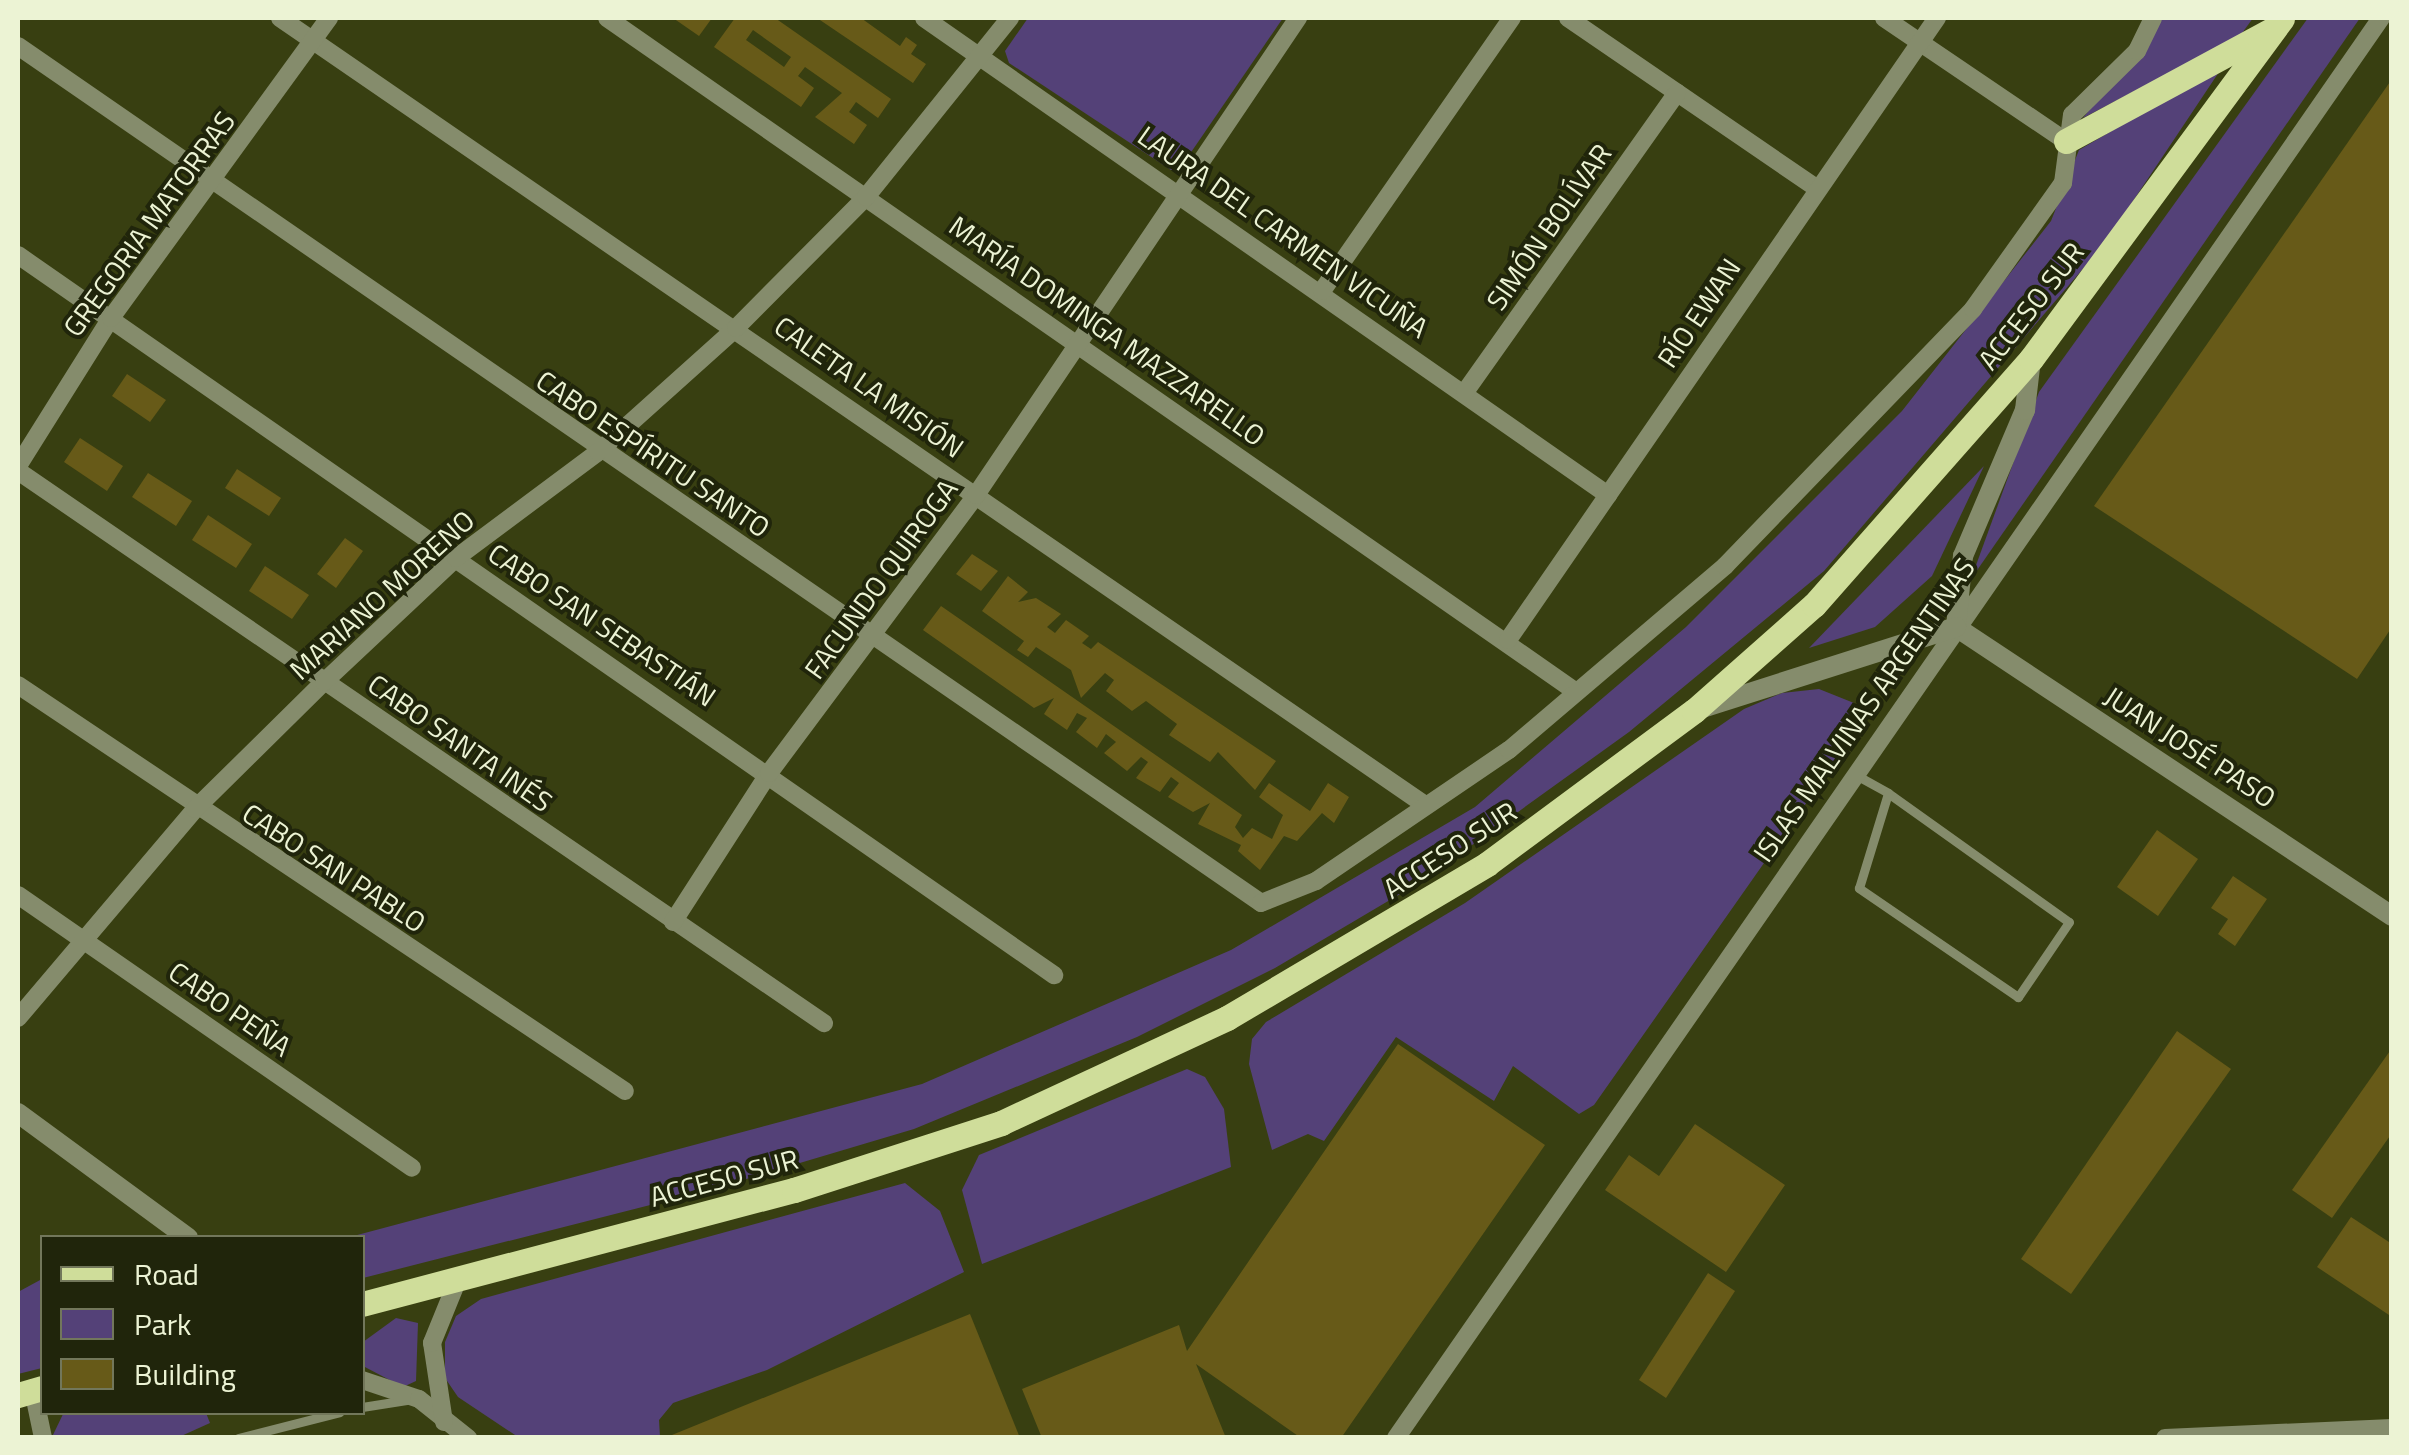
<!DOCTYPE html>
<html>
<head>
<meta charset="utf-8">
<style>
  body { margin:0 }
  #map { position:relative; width:2409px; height:1455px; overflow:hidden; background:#383f11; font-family:"Titillium Web",sans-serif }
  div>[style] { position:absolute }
  .green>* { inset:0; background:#544178 }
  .building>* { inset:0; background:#675a18 }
  .service>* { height:9px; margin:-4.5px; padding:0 4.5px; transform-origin:4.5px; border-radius:4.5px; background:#858c6c }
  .minor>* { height:18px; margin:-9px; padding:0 9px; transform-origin:9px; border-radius:9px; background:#858c6c }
  .tertiary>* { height:20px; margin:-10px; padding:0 10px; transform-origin:10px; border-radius:10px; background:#858c6c }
  .primary>* { height:25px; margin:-12.5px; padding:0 12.5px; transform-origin:12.5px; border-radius:12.5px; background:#cfdd9a }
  span { translate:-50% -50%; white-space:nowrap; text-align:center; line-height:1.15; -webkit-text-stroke:8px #20250b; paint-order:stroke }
  .street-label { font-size:28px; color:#ecf3d4 }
  .frame { position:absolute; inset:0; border:20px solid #ecf3d4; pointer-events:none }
  .legend { position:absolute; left:40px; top:1235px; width:325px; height:180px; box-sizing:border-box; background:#20250b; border:2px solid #72775b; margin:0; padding:12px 18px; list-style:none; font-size:30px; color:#ecf3d4 }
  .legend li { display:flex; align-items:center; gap:20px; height:50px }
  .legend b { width:50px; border:2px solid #72775b }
</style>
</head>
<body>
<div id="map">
  <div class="green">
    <i style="clip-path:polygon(1028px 18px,1283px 18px,1183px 164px,1171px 170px,1009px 63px,1005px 51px)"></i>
    <i style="clip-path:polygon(2158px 18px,2253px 18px,2240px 36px,2083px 118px)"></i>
    <i style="clip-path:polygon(2308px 18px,2360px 18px,1971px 579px,2039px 392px)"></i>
    <i style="clip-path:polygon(2223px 66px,2105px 243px,1824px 571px,1629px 732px,1422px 881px,1275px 968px,1137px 1037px,914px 1129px,713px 1189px,363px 1278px,362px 1238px,346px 1238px,922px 1084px,1231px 950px,1475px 807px,1686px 627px,1902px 411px,2051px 221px,2079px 150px)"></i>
    <i style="clip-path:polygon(1984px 466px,1932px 576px,1875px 627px,1809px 648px)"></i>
    <i style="clip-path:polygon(1819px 689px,1854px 703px,1847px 745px,1594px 1105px,1579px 1114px,1513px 1066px,1494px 1101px,1396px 1037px,1324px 1141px,1308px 1134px,1272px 1150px,1249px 1064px,1252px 1039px,1266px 1022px,1465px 903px,1744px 709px,1782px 693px)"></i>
    <i style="clip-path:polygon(1187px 1069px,1205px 1077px,1224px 1109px,1231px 1167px,982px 1264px,962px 1190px,979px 1155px)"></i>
    <i style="clip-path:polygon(905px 1183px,940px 1211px,964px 1272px,767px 1370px,673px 1403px,659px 1420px,660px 1437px,518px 1437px,458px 1397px,445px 1378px,445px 1342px,456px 1316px,481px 1299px)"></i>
    <i style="clip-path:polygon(42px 1279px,42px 1368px,18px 1374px,18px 1292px)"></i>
    <i style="clip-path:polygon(396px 1318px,418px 1323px,416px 1381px,403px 1387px,363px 1366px,363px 1342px)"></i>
    <i style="clip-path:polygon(64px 1412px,206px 1413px,210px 1423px,179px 1437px,52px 1437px)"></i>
  </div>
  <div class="building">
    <i style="clip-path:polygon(673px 18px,712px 18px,699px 36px)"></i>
    <i style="clip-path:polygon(evenodd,735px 18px,775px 18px,891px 99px,878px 118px,856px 102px,849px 112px,867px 125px,854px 144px,815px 117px,842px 93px,805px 67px,798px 76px,814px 88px,801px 107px,714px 47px,735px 18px,753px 30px,791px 57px,784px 67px,746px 40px,753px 30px)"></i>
    <i style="clip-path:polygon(817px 18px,861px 18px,900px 46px,906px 37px,917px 45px,911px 54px,926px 64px,913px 83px)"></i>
    <i style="clip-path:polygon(2392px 79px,2392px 627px,2357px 679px,2094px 506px)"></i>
    <i style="clip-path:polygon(127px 374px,166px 400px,150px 422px,112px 396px)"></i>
    <i style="clip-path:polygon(80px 438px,123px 466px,107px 491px,64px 462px)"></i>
    <i style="clip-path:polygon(237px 469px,281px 498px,269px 516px,225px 488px)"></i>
    <i style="clip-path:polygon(148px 473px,192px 501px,176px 526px,132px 497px)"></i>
    <i style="clip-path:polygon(208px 515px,252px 544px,236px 568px,192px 540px)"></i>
    <i style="clip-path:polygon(345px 538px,363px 551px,336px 588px,317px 574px)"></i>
    <i style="clip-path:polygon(972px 554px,998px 571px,981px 591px,956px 574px)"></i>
    <i style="clip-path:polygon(265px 566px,309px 595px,292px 619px,249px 591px)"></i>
    <i style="clip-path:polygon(1008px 576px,1028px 592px,1018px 602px,1036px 598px,1061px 614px,1047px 627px,1055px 633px,1066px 620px,1089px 636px,1082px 643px,1091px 649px,1098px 642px,1276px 761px,1255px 790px,1218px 752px,1210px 762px,1169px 735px,1177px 724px,1146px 701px,1132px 711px,1106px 691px,1114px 680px,1105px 673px,1081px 698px,1071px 670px,1036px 647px,1028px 657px,1017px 650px,1024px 641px,982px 611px)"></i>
    <i style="clip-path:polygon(941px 606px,1242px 815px,1235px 827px,1243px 838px,1252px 828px,1272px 839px,1283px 815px,1259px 797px,1269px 783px,1310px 811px,1328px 783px,1349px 797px,1334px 823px,1322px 813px,1297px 841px,1284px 836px,1260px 870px,1238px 851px,1241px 845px,1198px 824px,1210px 803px,1193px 812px,1168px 797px,1179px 783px,1171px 777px,1160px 792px,1136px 778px,1148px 762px,1141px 757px,1127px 771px,1104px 753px,1116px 742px,1106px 734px,1097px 748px,1076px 732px,1087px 718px,1077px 713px,1067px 730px,1044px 714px,1054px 698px,1034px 708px,923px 630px)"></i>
    <i style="clip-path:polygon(2157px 830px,2198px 859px,2158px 916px,2117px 887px)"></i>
    <i style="clip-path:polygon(2233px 876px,2267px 899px,2235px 946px,2218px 934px,2228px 919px,2211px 908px)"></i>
    <i style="clip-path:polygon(2177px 1031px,2231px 1069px,2071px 1294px,2021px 1259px)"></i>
    <i style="clip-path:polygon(1398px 1044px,1545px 1145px,1341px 1438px,1301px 1438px,1196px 1364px,1226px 1438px,1042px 1438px,1022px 1389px,1179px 1325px,1187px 1351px)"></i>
    <i style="clip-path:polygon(2392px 1048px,2392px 1133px,2332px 1218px,2292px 1190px)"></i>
    <i style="clip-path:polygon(1695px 1124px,1785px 1185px,1726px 1272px,1605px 1190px,1629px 1155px,1659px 1176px)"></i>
    <i style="clip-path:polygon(2351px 1217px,2392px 1244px,2392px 1317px,2317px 1267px)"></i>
    <i style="clip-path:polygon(1708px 1273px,1735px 1291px,1666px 1398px,1639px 1380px)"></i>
    <i style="clip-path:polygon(970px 1314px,1020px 1438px,667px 1438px,667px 1437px)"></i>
  </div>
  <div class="service">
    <i style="left:1856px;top:775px;width:37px;rotate:29deg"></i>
    <i style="left:1888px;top:793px;width:222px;rotate:35.5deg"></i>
    <i style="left:2069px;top:922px;width:91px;rotate:124.2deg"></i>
    <i style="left:2018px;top:997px;width:193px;rotate:-145.6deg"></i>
    <i style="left:1859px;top:888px;width:99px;rotate:-73deg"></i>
    <i style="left:362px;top:1407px;width:45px;rotate:-9deg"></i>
    <i style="left:238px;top:1438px;width:105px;rotate:-14.3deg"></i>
  </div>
  <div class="minor">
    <i style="left:280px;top:18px;width:1389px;rotate:34.5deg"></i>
    <i style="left:607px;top:18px;width:1179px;rotate:34.81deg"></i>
    <i style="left:924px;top:18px;width:834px;rotate:34.89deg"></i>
    <i style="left:1568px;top:18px;width:303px;rotate:34.4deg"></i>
    <i style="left:1884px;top:18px;width:220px;rotate:34.1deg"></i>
    <i style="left:18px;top:46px;width:1510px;rotate:34.58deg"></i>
    <i style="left:1261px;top:903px;width:59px;rotate:-21.8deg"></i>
    <i style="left:1316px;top:881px;width:233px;rotate:-34.2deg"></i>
    <i style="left:1509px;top:750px;width:284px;rotate:-40.4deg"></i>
    <i style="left:1725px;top:566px;width:357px;rotate:-46deg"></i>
    <i style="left:1973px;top:309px;width:155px;rotate:-54.5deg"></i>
    <i style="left:2063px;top:183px;width:69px;rotate:-82.5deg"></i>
    <i style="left:2072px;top:115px;width:91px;rotate:-44.6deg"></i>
    <i style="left:2137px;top:51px;width:37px;rotate:-64deg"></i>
    <i style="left:18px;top:255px;width:1262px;rotate:34.8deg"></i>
    <i style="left:1322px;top:291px;width:333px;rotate:-55.2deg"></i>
    <i style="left:1465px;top:392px;width:367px;rotate:-54.7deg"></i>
    <i style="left:18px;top:466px;width:175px;rotate:-57.9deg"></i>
    <i style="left:111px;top:318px;width:371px;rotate:-54deg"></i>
    <i style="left:18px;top:471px;width:977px;rotate:34.41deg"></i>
    <i style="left:1508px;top:640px;width:756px;rotate:-55.41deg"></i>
    <i style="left:18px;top:685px;width:730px;rotate:33.78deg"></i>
    <i style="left:18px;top:895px;width:479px;rotate:34.7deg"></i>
    <i style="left:673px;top:922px;width:177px;rotate:-57.2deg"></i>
    <i style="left:769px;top:773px;width:347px;rotate:-53.3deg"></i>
    <i style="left:976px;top:495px;width:576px;rotate:-55.98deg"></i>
    <i style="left:18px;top:1018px;width:274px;rotate:-49.7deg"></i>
    <i style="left:195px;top:809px;width:181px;rotate:-44.6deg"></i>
    <i style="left:324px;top:682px;width:181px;rotate:-43.2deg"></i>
    <i style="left:456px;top:558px;width:177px;rotate:-36.7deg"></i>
    <i style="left:598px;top:452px;width:186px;rotate:-41.9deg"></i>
    <i style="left:736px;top:328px;width:185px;rotate:-45.2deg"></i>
    <i style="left:866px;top:197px;width:230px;rotate:-51.2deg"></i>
    <i style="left:362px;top:1380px;width:60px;rotate:18.4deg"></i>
    <i style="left:419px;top:1399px;width:63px;rotate:38.5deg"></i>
    <i style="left:33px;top:1390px;width:49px;rotate:78.2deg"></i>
    <i style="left:444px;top:1422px;width:80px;rotate:-98.6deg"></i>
    <i style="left:432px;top:1343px;width:69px;rotate:-67.9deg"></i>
    <i style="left:1396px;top:1438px;width:1728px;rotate:-55.25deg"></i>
    <i style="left:2165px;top:1438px;width:227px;rotate:-2.5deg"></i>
  </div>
  <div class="tertiary">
    <i style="left:1956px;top:627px;width:523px;rotate:33.54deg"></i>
    <i style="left:1956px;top:627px;width:71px;rotate:-84.4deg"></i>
    <i style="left:1963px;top:556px;width:159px;rotate:-67deg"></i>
    <i style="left:2025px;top:410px;width:51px;rotate:-83.3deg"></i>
    <i style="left:1696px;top:710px;width:273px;rotate:-17.7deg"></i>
    <i style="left:18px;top:1113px;width:211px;rotate:36.3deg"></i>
  </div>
  <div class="primary">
    <i style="left:2066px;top:141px;width:233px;rotate:-28.4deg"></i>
    <i style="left:362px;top:1304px;width:447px;rotate:-14.8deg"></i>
    <i style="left:794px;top:1190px;width:218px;rotate:-17.9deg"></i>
    <i style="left:1001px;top:1123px;width:249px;rotate:-24.9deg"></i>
    <i style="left:1227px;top:1018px;width:302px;rotate:-30.6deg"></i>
    <i style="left:1487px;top:864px;width:257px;rotate:-36.5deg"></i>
    <i style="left:1694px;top:711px;width:160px;rotate:-41.5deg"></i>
    <i style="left:1814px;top:605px;width:328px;rotate:-48.6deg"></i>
    <i style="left:2031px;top:359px;width:423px;rotate:-53.6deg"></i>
    <i style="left:18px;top:1395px;width:25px;rotate:-16deg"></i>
  </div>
  <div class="street-label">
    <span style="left:149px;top:224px;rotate:-54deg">GREGORIA MATORRAS</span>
    <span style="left:1549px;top:227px;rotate:-55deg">SIMÓN BOLÍVAR</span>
    <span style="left:1283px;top:232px;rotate:35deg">LAURA DEL CARMEN VICUÑA</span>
    <span style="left:2031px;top:306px;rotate:-52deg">ACCESO SUR</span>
    <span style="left:1699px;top:313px;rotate:-56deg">RÍO EWAN</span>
    <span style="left:1107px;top:331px;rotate:35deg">MARÍA DOMINGA MAZZARELLO</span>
    <span style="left:869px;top:387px;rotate:35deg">CALETA LA MISIÓN</span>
    <span style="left:653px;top:454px;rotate:34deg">CABO ESPÍRITU SANTO</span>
    <span style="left:881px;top:579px;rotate:-54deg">FACUNDO QUIROGA</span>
    <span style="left:382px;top:595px;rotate:-42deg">MARIANO MORENO</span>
    <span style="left:602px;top:625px;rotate:34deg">CABO SAN SEBASTIÁN</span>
    <span style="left:1864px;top:710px;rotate:-55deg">ISLAS MALVINAS ARGENTINAS</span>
    <span style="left:460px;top:743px;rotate:35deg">CABO SANTA INÉS</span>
    <span style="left:2190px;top:747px;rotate:33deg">JUAN JOSÉ PASO</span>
    <span style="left:1450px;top:850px;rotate:-33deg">ACCESO SUR</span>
    <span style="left:334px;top:868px;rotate:33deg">CABO SAN PABLO</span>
    <span style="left:230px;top:1009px;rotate:35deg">CABO PEÑA</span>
    <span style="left:724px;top:1178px;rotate:-15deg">ACCESO SUR</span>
  </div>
  <div class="frame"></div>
  <ul class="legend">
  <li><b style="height:12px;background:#cfdd9a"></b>Road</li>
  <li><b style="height:28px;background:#544178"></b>Park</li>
  <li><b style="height:28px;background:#675a18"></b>Building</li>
  </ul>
</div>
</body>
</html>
